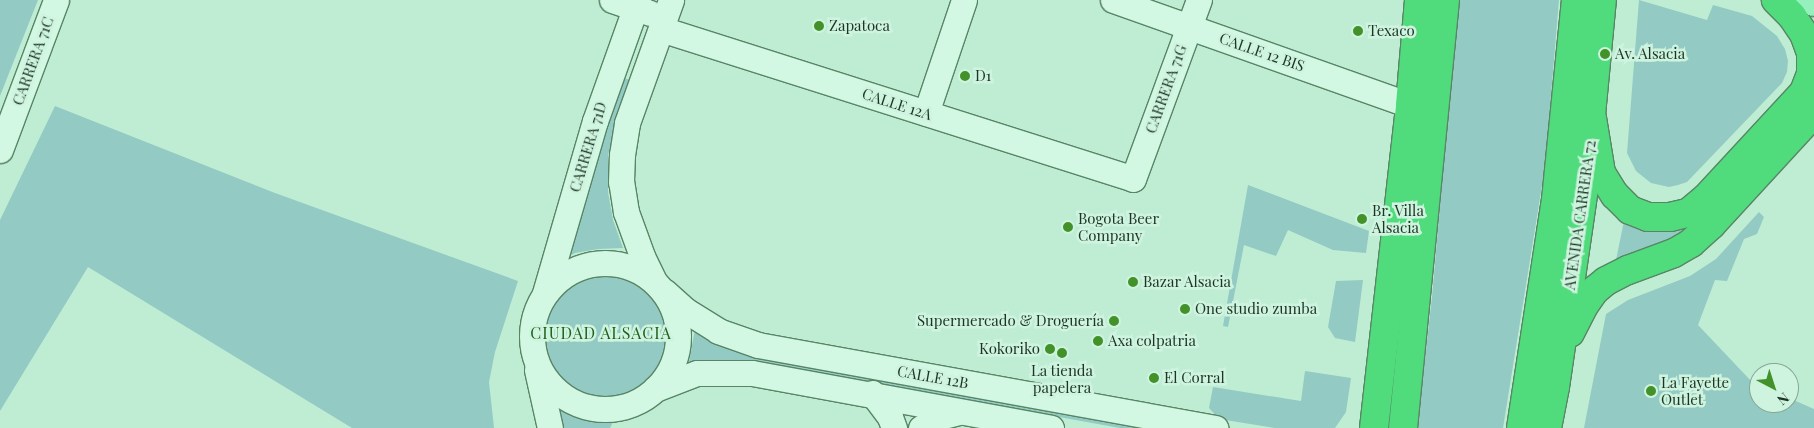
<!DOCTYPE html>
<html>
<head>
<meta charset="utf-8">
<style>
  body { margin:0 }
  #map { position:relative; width:1814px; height:428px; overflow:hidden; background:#bfedd4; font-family:"Playfair Display",serif }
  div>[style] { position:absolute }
  .green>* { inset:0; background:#93cac3 }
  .round { border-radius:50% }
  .roads { filter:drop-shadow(1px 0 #588565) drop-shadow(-1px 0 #588565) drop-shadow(0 1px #588565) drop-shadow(0 -1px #588565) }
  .minor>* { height:25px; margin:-12.5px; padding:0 12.5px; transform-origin:12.5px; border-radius:12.5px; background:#d2f8e3 }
  .minor>.ring { margin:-12.5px; padding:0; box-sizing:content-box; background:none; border:25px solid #d2f8e3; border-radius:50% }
  .major>* { height:28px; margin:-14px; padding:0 14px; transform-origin:14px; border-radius:14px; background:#96f0be }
  .highway>* { height:28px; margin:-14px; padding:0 14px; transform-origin:14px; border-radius:14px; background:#50dc7c }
  .dots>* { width:14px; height:14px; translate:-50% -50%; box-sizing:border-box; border:2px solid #cef4e0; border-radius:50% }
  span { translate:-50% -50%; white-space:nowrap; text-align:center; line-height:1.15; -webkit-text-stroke:5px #cef4e0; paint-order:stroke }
  .poi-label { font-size:15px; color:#1c3422 }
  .left { translate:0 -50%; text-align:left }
  .right { translate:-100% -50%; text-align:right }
  .street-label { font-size:15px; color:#1c3422 }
  .neighbourhood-label { font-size:16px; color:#1f601c; letter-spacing:1px }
  .north { position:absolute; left:1749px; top:363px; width:50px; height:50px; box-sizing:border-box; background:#cef4e0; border:1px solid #87a794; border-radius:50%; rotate:140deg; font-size:14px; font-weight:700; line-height:20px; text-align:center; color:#1c3422 }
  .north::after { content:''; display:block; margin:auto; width:18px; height:22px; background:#439229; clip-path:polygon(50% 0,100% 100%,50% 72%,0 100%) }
</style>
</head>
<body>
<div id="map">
  <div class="green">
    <i style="clip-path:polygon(0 0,38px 0,0 96px)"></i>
    <i style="clip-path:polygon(1458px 0,1559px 0,1545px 167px,1503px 428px,1417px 428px,1432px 297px)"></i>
    <i style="clip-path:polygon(1639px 0,1707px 20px,1713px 5px,1752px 16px,1777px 36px,1785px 49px,1788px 61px,1787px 72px,1782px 83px,1687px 182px,1678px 185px,1669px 187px,1651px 183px,1636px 171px,1627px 153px)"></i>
    <i style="clip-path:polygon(623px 78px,631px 80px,608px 155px,608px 192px,613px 220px,623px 248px,598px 249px,575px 253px,564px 259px)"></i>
    <i style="clip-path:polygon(55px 106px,275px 193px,518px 281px,495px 352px,489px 382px,494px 428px,352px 428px,88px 267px,0 411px,0 220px)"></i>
    <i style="clip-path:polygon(1248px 185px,1369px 231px,1366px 253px,1333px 250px,1288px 230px,1276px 256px,1244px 245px,1228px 327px,1223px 326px)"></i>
    <i style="clip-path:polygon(1701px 210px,1684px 236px,1615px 265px,1625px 216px)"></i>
    <i style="clip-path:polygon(1759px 212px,1764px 217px,1757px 234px,1744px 239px,1727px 281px,1715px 280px,1698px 325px,1753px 383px,1759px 386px,1759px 403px,1789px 403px,1789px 398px,1814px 409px,1814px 428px,1584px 428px,1606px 314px,1628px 300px,1690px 276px,1716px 259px)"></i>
    <i class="round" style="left:541px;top:271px;width:128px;height:128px"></i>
    <i style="clip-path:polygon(1363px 280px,1355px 342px,1335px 338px,1328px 327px,1336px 281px)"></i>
    <i style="clip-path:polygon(695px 329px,713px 342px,733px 350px,770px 358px,1160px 428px,1120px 428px,769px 365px,688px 367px)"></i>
    <i style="clip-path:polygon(1305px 371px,1351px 378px,1346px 412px,1335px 428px,1275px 428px,1219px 419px,1209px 408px,1213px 387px,1301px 401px)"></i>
    <i style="clip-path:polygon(558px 403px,585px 417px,600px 421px,612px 420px,613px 422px,610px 428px,560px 428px)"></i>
  </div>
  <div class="roads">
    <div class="minor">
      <i style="left:612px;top:0;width:40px;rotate:18.9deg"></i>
      <i style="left:1113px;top:0;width:315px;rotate:19.5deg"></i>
      <i style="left:661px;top:29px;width:495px;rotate:17.6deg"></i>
      <i style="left:1133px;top:179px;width:191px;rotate:-69.8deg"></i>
      <i style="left:926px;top:113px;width:119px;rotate:-71.4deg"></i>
      <i style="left:0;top:150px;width:160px;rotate:-69.5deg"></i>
      <i class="ring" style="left:532px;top:263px;width:121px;height:121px"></i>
      <i style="left:654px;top:281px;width:28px;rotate:-116deg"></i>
      <i style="left:642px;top:256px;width:47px;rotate:-110deg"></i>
      <i style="left:626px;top:212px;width:30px;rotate:-99deg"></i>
      <i style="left:621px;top:182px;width:27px;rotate:-88deg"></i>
      <i style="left:622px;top:155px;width:32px;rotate:-81deg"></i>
      <i style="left:627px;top:123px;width:131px;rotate:-70.3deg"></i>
      <i style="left:665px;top:292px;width:27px;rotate:42deg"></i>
      <i style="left:685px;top:310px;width:39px;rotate:32deg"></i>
      <i style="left:718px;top:331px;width:42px;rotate:19.3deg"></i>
      <i style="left:758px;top:345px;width:465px;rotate:10.3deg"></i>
      <i style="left:545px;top:293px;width:179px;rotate:-73.8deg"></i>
      <i style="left:595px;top:121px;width:128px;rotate:-70.4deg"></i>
      <i style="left:537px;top:370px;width:59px;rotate:77.4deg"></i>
      <i style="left:655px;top:389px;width:45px;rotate:-20.9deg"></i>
      <i style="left:697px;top:373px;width:55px"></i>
      <i style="left:752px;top:373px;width:304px;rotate:10.4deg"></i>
      <i style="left:872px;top:393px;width:30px;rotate:53deg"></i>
      <i style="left:890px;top:417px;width:12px;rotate:70deg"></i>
      <i style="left:921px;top:428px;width:21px;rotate:-31deg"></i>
      <i style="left:939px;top:417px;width:21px;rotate:-14deg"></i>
    </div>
    <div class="major">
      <i style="left:1809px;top:0;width:5px;rotate:22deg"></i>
    </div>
    <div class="highway">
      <i style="left:1592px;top:118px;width:56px;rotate:80.7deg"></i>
      <i style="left:1601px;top:173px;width:26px;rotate:58deg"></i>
      <i style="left:1615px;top:195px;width:21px;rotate:45deg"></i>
      <i style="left:1630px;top:210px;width:19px;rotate:21deg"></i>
      <i style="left:1648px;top:217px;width:22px"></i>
      <i style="left:1670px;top:217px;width:18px;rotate:-13deg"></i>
      <i style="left:1688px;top:213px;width:23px;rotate:-40deg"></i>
      <i style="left:1706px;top:198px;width:144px;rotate:-47.2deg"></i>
      <i style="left:1804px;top:92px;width:19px;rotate:-69deg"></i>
      <i style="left:1811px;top:74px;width:21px;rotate:-90deg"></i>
      <i style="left:1811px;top:53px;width:20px;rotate:-110deg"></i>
      <i style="left:1804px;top:34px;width:22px;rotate:-124deg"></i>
      <i style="left:1792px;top:16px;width:23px;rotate:-135deg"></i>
      <i style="left:1570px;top:333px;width:29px;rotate:-63deg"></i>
      <i style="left:1583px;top:307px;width:21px;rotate:-55deg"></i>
      <i style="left:1595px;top:290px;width:14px;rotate:-39deg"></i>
      <i style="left:1606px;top:281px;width:25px;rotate:-27deg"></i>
      <i style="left:1628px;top:270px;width:49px;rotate:-20.3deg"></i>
      <i style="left:1674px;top:253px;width:20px;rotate:-30deg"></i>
      <i style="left:1691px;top:243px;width:28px;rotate:-42deg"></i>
      <i style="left:1712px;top:224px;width:151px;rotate:-47.4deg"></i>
      <i style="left:1374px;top:428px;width:325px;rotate:-83.6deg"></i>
      <i style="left:1410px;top:105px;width:105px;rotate:-85.1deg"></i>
      <i style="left:1403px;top:428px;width:430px;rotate:-84.4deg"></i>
      <i style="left:1521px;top:428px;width:231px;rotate:-81.3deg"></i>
      <i style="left:1556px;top:200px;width:201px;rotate:-84.3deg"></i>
      <i style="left:1547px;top:428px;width:42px;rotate:-79deg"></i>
      <i style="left:1555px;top:387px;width:200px;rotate:-81.7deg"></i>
      <i style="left:1584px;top:189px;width:190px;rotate:-84.6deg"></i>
    </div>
  </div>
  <div class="dots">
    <i style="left:819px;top:26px;background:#439229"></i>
    <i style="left:1358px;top:31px;background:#439229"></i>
    <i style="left:1605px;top:54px;background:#439229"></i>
    <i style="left:965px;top:76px;background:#439229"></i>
    <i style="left:1362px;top:219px;background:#439229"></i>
    <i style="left:1068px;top:227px;background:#439229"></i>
    <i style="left:1133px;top:282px;background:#439229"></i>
    <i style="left:1185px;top:309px;background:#439229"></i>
    <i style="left:1114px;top:321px;background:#439229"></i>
    <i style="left:1098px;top:341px;background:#439229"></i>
    <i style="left:1050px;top:349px;background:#439229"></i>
    <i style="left:1062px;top:353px;background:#439229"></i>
    <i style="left:1154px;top:378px;background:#439229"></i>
    <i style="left:1651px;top:391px;background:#439229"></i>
  </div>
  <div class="poi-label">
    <span class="left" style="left:829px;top:26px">Zapatoca</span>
    <span class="left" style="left:1368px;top:31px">Texaco</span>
    <span class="left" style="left:1615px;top:54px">Av. Alsacia</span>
    <span class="left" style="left:975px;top:76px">D1</span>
    <span class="left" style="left:1372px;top:219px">Br. Villa<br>Alsacia</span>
    <span class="left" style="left:1078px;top:227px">Bogota Beer<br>Company</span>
    <span class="left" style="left:1143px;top:282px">Bazar Alsacia</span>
    <span class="left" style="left:1195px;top:309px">One studio zumba</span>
    <span class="right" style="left:1104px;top:321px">Supermercado &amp; Droguería</span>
    <span class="left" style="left:1108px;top:341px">Axa colpatria</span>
    <span class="right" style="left:1040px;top:349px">Kokoriko</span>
    <span style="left:1062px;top:379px">La tienda<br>papelera</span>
    <span class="left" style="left:1164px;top:378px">El Corral</span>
    <span class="left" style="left:1661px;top:391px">La Fayette<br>Outlet</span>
  </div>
  <div class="street-label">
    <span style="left:1262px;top:52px;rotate:19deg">CALLE 12 BIS</span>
    <span style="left:33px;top:61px;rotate:-70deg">CARRERA 71C</span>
    <span style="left:1166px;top:89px;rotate:-70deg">CARRERA 71G</span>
    <span style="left:897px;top:104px;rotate:18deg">CALLE 12A</span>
    <span style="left:588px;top:147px;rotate:-73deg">CARRERA 71D</span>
    <span style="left:1580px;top:215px;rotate:-82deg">AVENIDA CARRERA 72</span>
    <span style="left:933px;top:377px;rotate:10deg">CALLE 12B</span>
  </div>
  <div class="neighbourhood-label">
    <span style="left:601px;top:333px">CIUDAD ALSACIA</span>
  </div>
  <div class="north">N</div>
</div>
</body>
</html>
